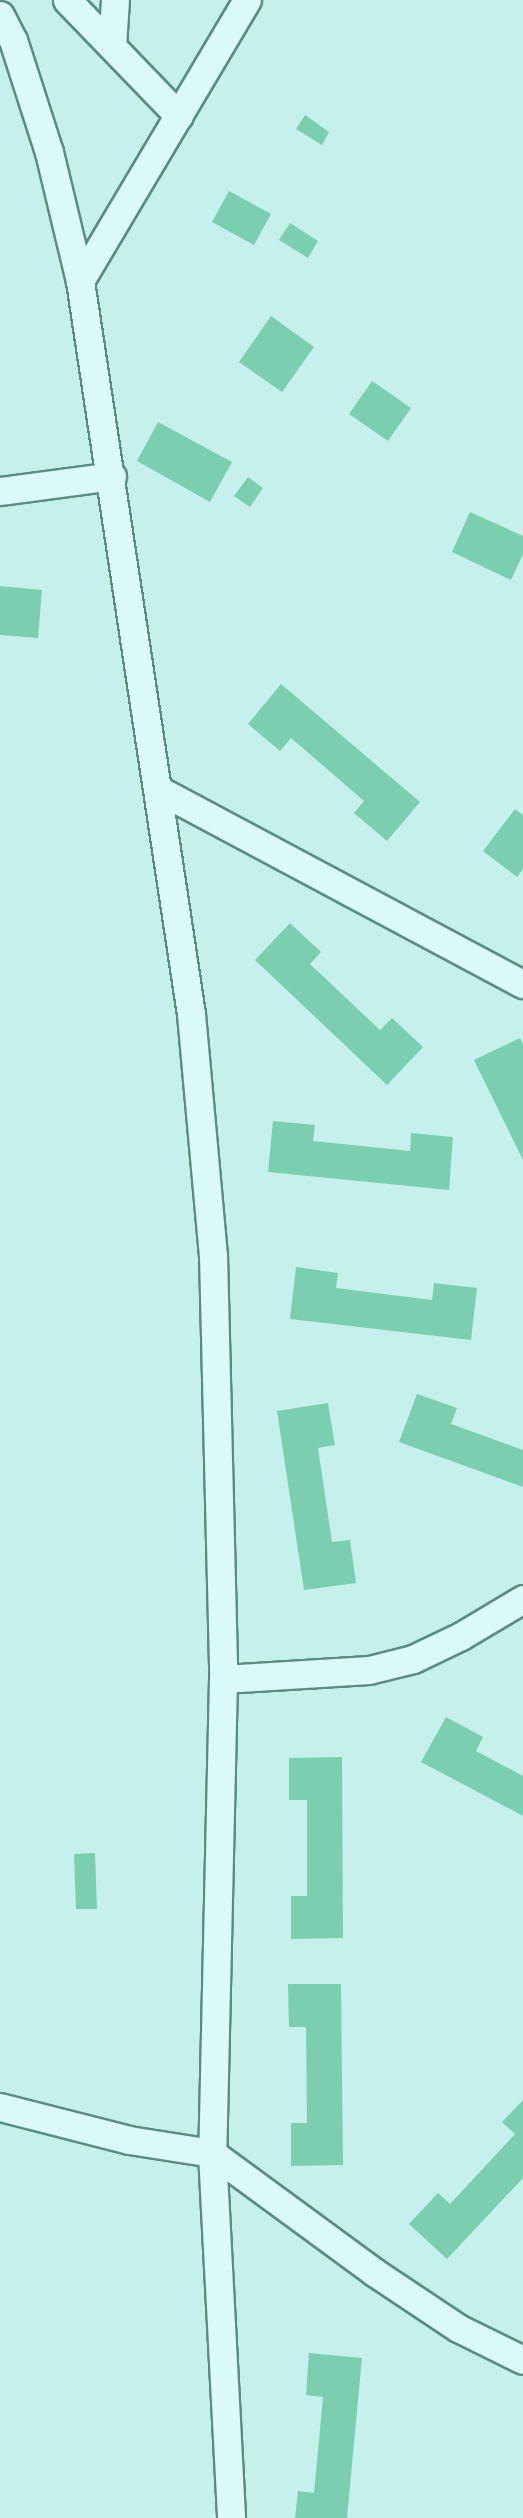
<!DOCTYPE html>
<html>
<head>
<meta charset="utf-8">
<style>
  body { margin:0 }
  #map { position:relative; width:523px; height:2518px; overflow:hidden; background:#c6f0ec; font-family:"Times New Roman",serif }
  div>[style] { position:absolute }
  .building>* { inset:0; background:#7bcfb0 }
  .roads { filter:drop-shadow(2px 0 #5b8c80) drop-shadow(-2px 0 #5b8c80) drop-shadow(0 2px #5b8c80) drop-shadow(0 -2px #5b8c80) }
  .street>* { height:27px; margin:-13.5px; padding:0 13.5px; transform-origin:13.5px; border-radius:13.5px; background:#dafaf7 }
  span { translate:-50% -50%; white-space:nowrap; text-align:center; line-height:1.15; -webkit-text-stroke:5px #d6f7f5; paint-order:stroke }
</style>
</head>
<body>
<div id="map">
  <div class="building">
    <i style="clip-path:polygon(305px 115px,329px 132px,322px 145px,296px 129px)"></i>
    <i style="clip-path:polygon(229px 191px,271px 214px,254px 245px,212px 222px)"></i>
    <i style="clip-path:polygon(290px 223px,318px 241px,308px 258px,279px 240px)"></i>
    <i style="clip-path:polygon(271px 316px,314px 347px,282px 392px,239px 362px)"></i>
    <i style="clip-path:polygon(372px 381px,411px 408px,388px 441px,349px 414px)"></i>
    <i style="clip-path:polygon(158px 422px,232px 462px,210px 502px,137px 461px)"></i>
    <i style="clip-path:polygon(248px 477px,263px 488px,250px 507px,234px 496px)"></i>
    <i style="clip-path:polygon(470px 512px,523px 536px,523px 554px,511px 580px,452px 552px)"></i>
    <i style="clip-path:polygon(0 586px,42px 590px,38px 638px,0 635px)"></i>
    <i style="clip-path:polygon(281px 684px,420px 802px,387px 841px,354px 813px,364px 801px,291px 738px,280px 751px,248px 724px)"></i>
    <i style="clip-path:polygon(515px 809px,523px 815px,523px 869px,517px 877px,483px 851px)"></i>
    <i style="clip-path:polygon(290px 923px,321px 952px,310px 964px,380px 1030px,392px 1018px,423px 1047px,387px 1085px,255px 960px)"></i>
    <i style="clip-path:polygon(520px 1038px,523px 1044px,523px 1160px,474px 1060px)"></i>
    <i style="clip-path:polygon(273px 1121px,315px 1125px,313px 1141px,410px 1151px,411px 1133px,453px 1137px,449px 1190px,268px 1172px)"></i>
    <i style="clip-path:polygon(296px 1267px,338px 1273px,336px 1288px,432px 1300px,434px 1283px,477px 1288px,471px 1340px,290px 1319px)"></i>
    <i style="clip-path:polygon(417px 1394px,457px 1408px,451px 1424px,523px 1450px,523px 1487px,399px 1442px)"></i>
    <i style="clip-path:polygon(328px 1403px,335px 1445px,318px 1448px,332px 1542px,350px 1540px,356px 1583px,304px 1590px,277px 1411px)"></i>
    <i style="clip-path:polygon(446px 1717px,483px 1737px,476px 1751px,523px 1776px,523px 1816px,421px 1762px)"></i>
    <i style="clip-path:polygon(342px 1757px,343px 1938px,291px 1939px,291px 1896px,307px 1896px,307px 1800px,289px 1800px,289px 1758px)"></i>
    <i style="clip-path:polygon(95px 1853px,97px 1909px,76px 1909px,74px 1854px)"></i>
    <i style="clip-path:polygon(288px 1984px,341px 1984px,343px 2165px,291px 2166px,291px 2123px,307px 2123px,306px 2027px,289px 2027px)"></i>
    <i style="clip-path:polygon(523px 2100px,523px 2178px,447px 2259px,409px 2224px,438px 2193px,450px 2204px,515px 2134px,502px 2122px)"></i>
    <i style="clip-path:polygon(309px 2353px,362px 2358px,347px 2518px,295px 2518px,298px 2491px,314px 2493px,323px 2397px,306px 2395px)"></i>
  </div>
  <div class="roads">
    <div class="street">
      <i style="left:67px;top:0;width:161px;rotate:46deg"></i>
      <i style="left:0;top:15px;width:28px;rotate:63deg"></i>
      <i style="left:13px;top:40px;width:118px;rotate:72.2deg"></i>
      <i style="left:49px;top:152px;width:133px;rotate:76.5deg"></i>
      <i style="left:80px;top:281px;width:741px;rotate:81.39deg"></i>
      <i style="left:191px;top:1014px;width:242px;rotate:84.8deg"></i>
      <i style="left:213px;top:1255px;width:424px;rotate:88.6deg"></i>
      <i style="left:223px;top:1679px;width:474px;rotate:91.3deg"></i>
      <i style="left:212px;top:2153px;width:365px;rotate:87deg"></i>
      <i style="left:112px;top:46px;width:46px;rotate:-86.3deg"></i>
      <i style="left:80px;top:281px;width:327px;rotate:-59.3deg"></i>
      <i style="left:0;top:491px;width:113px;rotate:-7.6deg"></i>
      <i style="left:159px;top:790px;width:412px;rotate:28.1deg"></i>
      <i style="left:223px;top:1679px;width:146px;rotate:-3.5deg"></i>
      <i style="left:369px;top:1670px;width:45px;rotate:-14deg"></i>
      <i style="left:413px;top:1659px;width:53px;rotate:-25.6deg"></i>
      <i style="left:461px;top:1636px;width:72px;rotate:-30.8deg"></i>
      <i style="left:0;top:2107px;width:133px;rotate:14.3deg"></i>
      <i style="left:129px;top:2140px;width:84px;rotate:8.9deg"></i>
      <i style="left:212px;top:2153px;width:201px;rotate:36.3deg"></i>
      <i style="left:374px;top:2272px;width:101px;rotate:33.7deg"></i>
      <i style="left:458px;top:2328px;width:72px;rotate:26.2deg"></i>
    </div>
  </div>
</div>
</body>
</html>
